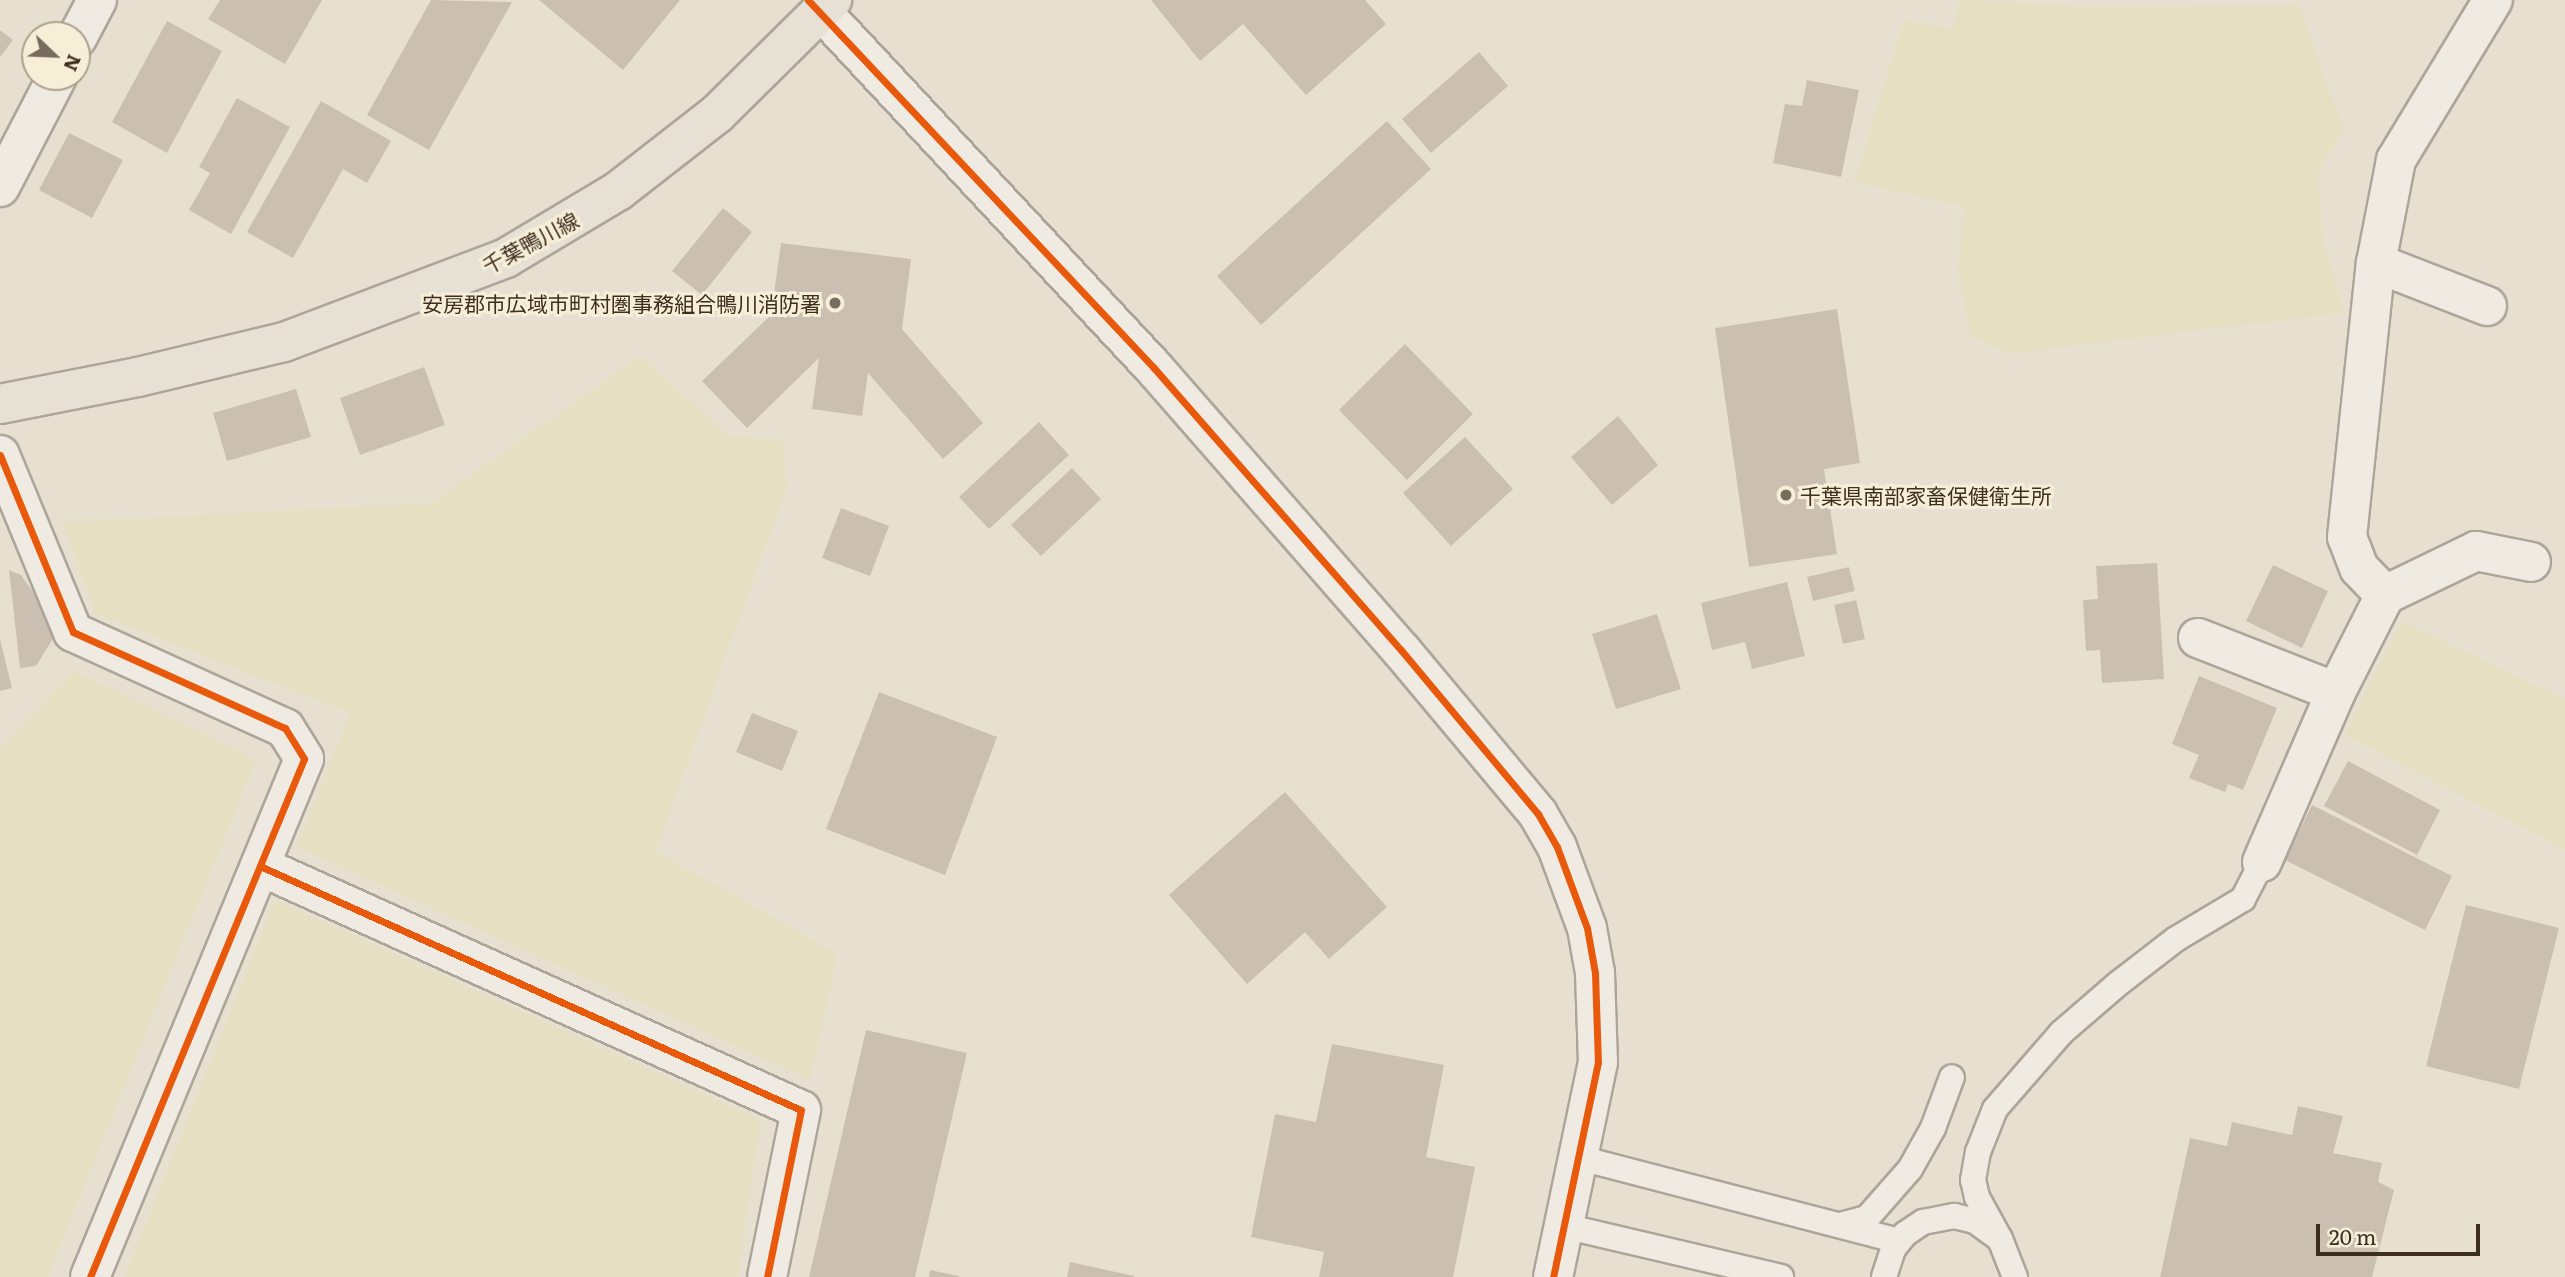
<!DOCTYPE html>
<html>
<head>
<meta charset="utf-8">
<style>
  body { margin:0 }
  #map { position:relative; width:2565px; height:1277px; overflow:hidden; background:#e7e0d1; font-family:Literata,"Noto Sans JP",serif }
  div>[style] { position:absolute }
  .farmland>* { inset:0; background:#e6dfc2 }
  .building>* { inset:0; background:#cbbfb2 }
  .roads { filter:drop-shadow(2px 0 #ada599) drop-shadow(-2px 0 #ada599) drop-shadow(0 2px #ada599) drop-shadow(0 -2px #ada599) }
  .service>* { height:24px; margin:-12px; padding:0 12px; transform-origin:12px; border-radius:12px; background:#efebe3 }
  .minor>* { height:38px; margin:-19px; padding:0 19px; transform-origin:19px; border-radius:19px; background:#efebe3 }
  .tertiary>* { height:38px; margin:-19px; padding:0 19px; transform-origin:19px; border-radius:19px; background:#efebe3 }
  .primary>* { height:38px; margin:-19px; padding:0 19px; transform-origin:19px; border-radius:19px; background:#e6e1d4 }
  .cycleway>* { height:7px; margin:-3.5px; padding:0 3.5px; transform-origin:3.5px; border-radius:3.5px; background:#e8590c }
  .dots>* { width:19px; height:19px; translate:-50% -50%; box-sizing:border-box; border:4px solid #f7eed8; border-radius:50% }
  span { translate:-50% -50%; white-space:nowrap; text-align:center; line-height:1.15; -webkit-text-stroke:6px #f7eed8; paint-order:stroke }
  .street-label { font-size:21px; color:#3d2e20 }
  .poi-label { font-size:21px; color:#3d2e20 }
  .right { translate:-100% -50%; text-align:right }
  .left { translate:0 -50%; text-align:left }
  .north { position:absolute; left:21px; top:21px; width:70px; height:70px; box-sizing:border-box; background:#f7eed8; border:2px solid #ada18e; border-radius:50%; rotate:113deg; font-size:19px; font-weight:700; line-height:28px; text-align:center; color:#3d2e20 }
  .north::after { content:''; display:block; margin:auto; width:24px; height:32px; background:#786c5e; clip-path:polygon(50% 0,100% 100%,50% 72%,0 100%) }
  .scale { position:absolute; left:2316px; top:1224px; width:164px; height:32px; box-sizing:border-box; border:4px solid #3d2e20; border-top:0; padding-left:9px; font-size:21px; line-height:24px; white-space:nowrap; color:#3d2e20; -webkit-text-stroke:5px #f7eed8; paint-order:stroke }
</style>
</head>
<body>
<div id="map">
  <div class="farmland">
    <i style="clip-path:polygon(1960px 0,2084px 6px,2299px 5px,2344px 130px,2318px 171px,2323px 238px,2344px 313px,2012px 354px,1971px 337px,1957px 266px,1964px 207px,1854px 182px,1904px 20px,1952px 29px)"></i>
    <i style="clip-path:polygon(640px 356px,728px 435px,782px 441px,787px 487px,656px 851px,838px 954px,810px 1080px,297px 847px,350px 713px,95px 613px,63px 522px,431px 503px)"></i>
    <i style="clip-path:polygon(2401px 621px,2565px 699px,2565px 850px,2345px 735px)"></i>
    <i style="clip-path:polygon(74px 670px,256px 760px,48px 1277px,0 1277px,0 749px)"></i>
    <i style="clip-path:polygon(275px 900px,761px 1120px,738px 1277px,124px 1277px)"></i>
  </div>
  <div class="building">
    <i style="clip-path:polygon(220px 0,322px 0,285px 64px,208px 19px)"></i>
    <i style="clip-path:polygon(431px 0,512px 2px,429px 150px,367px 115px)"></i>
    <i style="clip-path:polygon(539px 0,680px 0,623px 70px)"></i>
    <i style="clip-path:polygon(1151px 0,1365px 0,1386px 24px,1306px 95px,1243px 24px,1200px 61px)"></i>
    <i style="clip-path:polygon(167px 21px,222px 51px,167px 153px,112px 122px)"></i>
    <i style="clip-path:polygon(0 30px,13px 40px,0 57px)"></i>
    <i style="clip-path:polygon(1479px 52px,1508px 86px,1431px 153px,1402px 119px)"></i>
    <i style="clip-path:polygon(1807px 80px,1859px 90px,1841px 177px,1773px 163px,1785px 104px,1802px 106px)"></i>
    <i style="clip-path:polygon(237px 98px,290px 127px,231px 234px,189px 210px,210px 173px,199px 167px)"></i>
    <i style="clip-path:polygon(321px 101px,391px 141px,367px 183px,343px 169px,293px 258px,247px 232px)"></i>
    <i style="clip-path:polygon(1387px 121px,1431px 169px,1261px 325px,1217px 276px)"></i>
    <i style="clip-path:polygon(69px 133px,123px 160px,92px 218px,39px 190px)"></i>
    <i style="clip-path:polygon(723px 208px,752px 232px,702px 295px,672px 271px)"></i>
    <i style="clip-path:polygon(781px 243px,911px 259px,902px 329px,983px 423px,943px 459px,868px 373px,862px 416px,812px 409px,819px 358px,747px 428px,702px 381px,771px 315px)"></i>
    <i style="clip-path:polygon(1837px 309px,1860px 463px,1824px 469px,1837px 554px,1749px 567px,1715px 328px)"></i>
    <i style="clip-path:polygon(1405px 344px,1473px 414px,1407px 480px,1339px 410px)"></i>
    <i style="clip-path:polygon(424px 367px,445px 425px,360px 455px,340px 398px)"></i>
    <i style="clip-path:polygon(296px 389px,311px 437px,227px 461px,213px 413px)"></i>
    <i style="clip-path:polygon(1618px 416px,1658px 465px,1612px 505px,1571px 457px)"></i>
    <i style="clip-path:polygon(1039px 422px,1069px 455px,989px 529px,959px 497px)"></i>
    <i style="clip-path:polygon(1465px 437px,1513px 489px,1451px 546px,1403px 493px)"></i>
    <i style="clip-path:polygon(1072px 468px,1101px 499px,1041px 556px,1011px 525px)"></i>
    <i style="clip-path:polygon(841px 508px,889px 526px,870px 576px,822px 558px)"></i>
    <i style="clip-path:polygon(2157px 563px,2164px 679px,2102px 683px,2100px 650px,2086px 651px,2083px 600px,2098px 599px,2096px 566px)"></i>
    <i style="clip-path:polygon(2273px 565px,2328px 591px,2302px 648px,2246px 621px)"></i>
    <i style="clip-path:polygon(1849px 567px,1855px 591px,1813px 601px,1807px 577px)"></i>
    <i style="clip-path:polygon(9px 570px,21px 575px,59px 629px,36px 666px,20px 668px)"></i>
    <i style="clip-path:polygon(1787px 582px,1805px 656px,1752px 669px,1745px 642px,1712px 650px,1701px 603px)"></i>
    <i style="clip-path:polygon(1856px 600px,1865px 639px,1843px 644px,1834px 605px)"></i>
    <i style="clip-path:polygon(1657px 614px,1681px 689px,1616px 709px,1592px 634px)"></i>
    <i style="clip-path:polygon(0 639px,12px 688px,0 691px)"></i>
    <i style="clip-path:polygon(2199px 676px,2277px 708px,2243px 790px,2228px 784px,2225px 792px,2189px 778px,2199px 755px,2172px 744px)"></i>
    <i style="clip-path:polygon(879px 692px,997px 737px,945px 875px,826px 829px)"></i>
    <i style="clip-path:polygon(752px 713px,798px 731px,782px 771px,736px 752px)"></i>
    <i style="clip-path:polygon(2348px 761px,2440px 810px,2417px 855px,2324px 806px)"></i>
    <i style="clip-path:polygon(1285px 792px,1387px 907px,1329px 959px,1305px 932px,1247px 984px,1169px 895px)"></i>
    <i style="clip-path:polygon(2312px 805px,2452px 876px,2425px 930px,2285px 860px)"></i>
    <i style="clip-path:polygon(2466px 905px,2559px 928px,2519px 1089px,2426px 1066px)"></i>
    <i style="clip-path:polygon(866px 1030px,967px 1053px,915px 1277px,809px 1277px)"></i>
    <i style="clip-path:polygon(1332px 1044px,1444px 1065px,1426px 1157px,1475px 1167px,1453px 1277px,1319px 1277px,1324px 1252px,1251px 1237px,1275px 1114px,1316px 1122px)"></i>
    <i style="clip-path:polygon(2298px 1106px,2343px 1116px,2333px 1153px,2382px 1163px,2378px 1182px,2394px 1190px,2372px 1277px,2160px 1277px,2190px 1138px,2227px 1146px,2232px 1122px,2292px 1135px)"></i>
    <i style="clip-path:polygon(1070px 1262px,1134px 1276px,1134px 1277px,1067px 1277px)"></i>
    <i style="clip-path:polygon(930px 1270px,959px 1276px,959px 1277px,929px 1277px)"></i>
  </div>
  <div class="roads">
    <div class="service">
      <i style="left:1580px;top:1158px;width:329px;rotate:14.6deg"></i>
      <i style="left:1840px;top:1225px;width:28px;rotate:-15deg"></i>
      <i style="left:1867px;top:1218px;width:65px;rotate:-48.7deg"></i>
      <i style="left:1910px;top:1169px;width:47px;rotate:-60.7deg"></i>
      <i style="left:1933px;top:1128px;width:54px;rotate:-69.6deg"></i>
      <i style="left:1564px;top:1226px;width:223px;rotate:13.2deg"></i>
      <i style="left:2000px;top:1239px;width:48px;rotate:-118.7deg"></i>
      <i style="left:1977px;top:1197px;width:17px;rotate:-103deg"></i>
      <i style="left:1973px;top:1180px;width:28px;rotate:-80deg"></i>
      <i style="left:1978px;top:1152px;width:46px;rotate:-68.4deg"></i>
      <i style="left:1995px;top:1109px;width:101px;rotate:-49deg"></i>
      <i style="left:2061px;top:1033px;width:77px;rotate:-40.8deg"></i>
      <i style="left:2119px;top:983px;width:72px;rotate:-37.7deg"></i>
      <i style="left:2176px;top:939px;width:78px;rotate:-30.8deg"></i>
      <i style="left:2243px;top:899px;width:42px;rotate:-62.8deg"></i>
      <i style="left:1884px;top:1277px;width:29px;rotate:-72deg"></i>
      <i style="left:1893px;top:1249px;width:19px;rotate:-51deg"></i>
      <i style="left:1905px;top:1234px;width:22px;rotate:-34deg"></i>
      <i style="left:1923px;top:1222px;width:32px;rotate:-11deg"></i>
      <i style="left:1954px;top:1216px;width:22px;rotate:13deg"></i>
      <i style="left:1975px;top:1221px;width:31px;rotate:36deg"></i>
      <i style="left:2000px;top:1239px;width:41px;rotate:68.5deg"></i>
    </div>
    <div class="minor">
      <i style="left:77px;top:38px;width:43px;rotate:-62.2deg"></i>
      <i style="left:0;top:187px;width:124px;rotate:-62.6deg"></i>
      <i style="left:2376px;top:263px;width:119px;rotate:21.2deg"></i>
      <i style="left:0;top:455px;width:191px;rotate:67.6deg"></i>
      <i style="left:73px;top:632px;width:233px;rotate:24.4deg"></i>
      <i style="left:285px;top:728px;width:36px;rotate:58deg"></i>
      <i style="left:304px;top:759px;width:560px;rotate:112.45deg"></i>
      <i style="left:2385px;top:595px;width:37px;rotate:-134deg"></i>
      <i style="left:2359px;top:568px;width:33px;rotate:-111deg"></i>
      <i style="left:2347px;top:537px;width:276px;rotate:-84deg"></i>
      <i style="left:2376px;top:263px;width:105px;rotate:-79deg"></i>
      <i style="left:2396px;top:160px;width:187px;rotate:-58.8deg"></i>
      <i style="left:2198px;top:638px;width:148px;rotate:21.4deg"></i>
      <i style="left:2262px;top:862px;width:185px;rotate:-66.5deg"></i>
      <i style="left:2336px;top:692px;width:109px;rotate:-63.2deg"></i>
      <i style="left:2385px;top:595px;width:101px;rotate:-25.8deg"></i>
      <i style="left:2476px;top:551px;width:56px;rotate:11.3deg"></i>
      <i style="left:260px;top:866px;width:593px;rotate:24.28deg"></i>
      <i style="left:801px;top:1110px;width:170px;rotate:101.5deg"></i>
    </div>
    <div class="tertiary">
      <i style="left:822px;top:12px;width:487px;rotate:47deg"></i>
      <i style="left:1154px;top:368px;width:375px;rotate:48.8deg"></i>
      <i style="left:1401px;top:650px;width:214px;rotate:50.1deg"></i>
      <i style="left:1538px;top:814px;width:38px;rotate:60deg"></i>
      <i style="left:1557px;top:847px;width:86px;rotate:69.7deg"></i>
      <i style="left:1587px;top:928px;width:46px;rotate:79.9deg"></i>
      <i style="left:1595px;top:973px;width:89px;rotate:88.1deg"></i>
      <i style="left:1598px;top:1062px;width:220px;rotate:101.8deg"></i>
    </div>
    <div class="primary">
      <i style="left:0;top:404px;width:141px;rotate:-11.1deg"></i>
      <i style="left:138px;top:377px;width:150px;rotate:-13.5deg"></i>
      <i style="left:284px;top:342px;width:237px;rotate:-20.7deg"></i>
      <i style="left:506px;top:258px;width:131px;rotate:-30.9deg"></i>
      <i style="left:618px;top:191px;width:125px;rotate:-37.9deg"></i>
      <i style="left:717px;top:114px;width:162px;rotate:-44.7deg"></i>
    </div>
  </div>
  <div class="cycleway">
    <i style="left:808px;top:0;width:505px;rotate:46.76deg"></i>
    <i style="left:1154px;top:368px;width:375px;rotate:48.8deg"></i>
    <i style="left:1401px;top:650px;width:214px;rotate:50.1deg"></i>
    <i style="left:1538px;top:814px;width:38px;rotate:60deg"></i>
    <i style="left:1557px;top:847px;width:86px;rotate:69.7deg"></i>
    <i style="left:1587px;top:928px;width:46px;rotate:79.9deg"></i>
    <i style="left:1595px;top:973px;width:89px;rotate:88.1deg"></i>
    <i style="left:1598px;top:1062px;width:220px;rotate:101.8deg"></i>
    <i style="left:0;top:455px;width:191px;rotate:67.6deg"></i>
    <i style="left:73px;top:632px;width:233px;rotate:24.4deg"></i>
    <i style="left:285px;top:728px;width:36px;rotate:58deg"></i>
    <i style="left:304px;top:759px;width:560px;rotate:112.45deg"></i>
    <i style="left:260px;top:866px;width:593px;rotate:24.28deg"></i>
    <i style="left:801px;top:1110px;width:170px;rotate:101.5deg"></i>
  </div>
  <div class="dots">
    <i style="left:835px;top:303px;background:#786c5e"></i>
    <i style="left:1786px;top:495px;background:#786c5e"></i>
  </div>
  <div class="street-label">
    <span style="left:530px;top:242px;rotate:-28deg">千葉鴨川線</span>
  </div>
  <div class="poi-label">
    <span class="right" style="left:821px;top:303px">安房郡市広域市町村圏事務組合鴨川消防署</span>
    <span class="left" style="left:1800px;top:495px">千葉県南部家畜保健衛生所</span>
  </div>
  <div class="north">N</div>
  <div class="scale">20 m</div>
</div>
</body>
</html>
